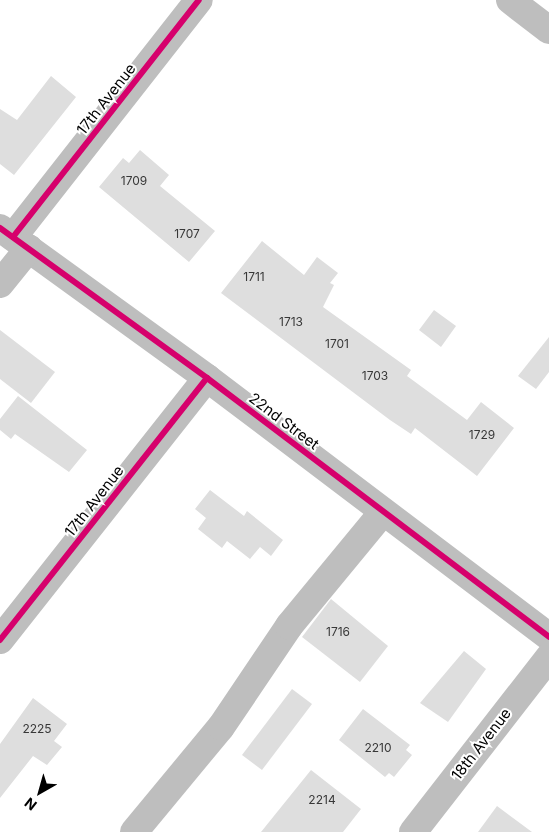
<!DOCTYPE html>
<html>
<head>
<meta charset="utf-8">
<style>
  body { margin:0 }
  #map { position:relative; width:549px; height:832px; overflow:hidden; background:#fff; font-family:Inter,sans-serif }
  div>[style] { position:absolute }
  .building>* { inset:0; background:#dedede }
  .minor>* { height:28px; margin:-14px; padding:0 14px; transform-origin:14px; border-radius:14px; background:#bebebe }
  .cycleway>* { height:6px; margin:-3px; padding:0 3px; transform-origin:3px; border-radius:3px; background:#d6006c }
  span { translate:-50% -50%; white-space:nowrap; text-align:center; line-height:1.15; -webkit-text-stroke:4px #fff; paint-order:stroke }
  .number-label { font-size:12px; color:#383838 }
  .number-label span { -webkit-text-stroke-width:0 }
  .street-label { font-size:15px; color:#000 }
  .north { position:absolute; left:15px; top:767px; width:50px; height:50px; -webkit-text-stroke:4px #fff; paint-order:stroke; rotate:218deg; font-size:14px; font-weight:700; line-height:20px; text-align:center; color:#000 }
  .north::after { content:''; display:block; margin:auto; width:18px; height:22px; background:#000; clip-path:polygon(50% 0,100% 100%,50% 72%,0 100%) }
</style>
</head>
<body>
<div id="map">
  <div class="building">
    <i style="clip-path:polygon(51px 76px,76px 97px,14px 175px,0 164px,0 109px,17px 120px)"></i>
    <i style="clip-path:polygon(140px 150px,169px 175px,160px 186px,215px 231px,189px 262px,99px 187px,123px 158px,129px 163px)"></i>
    <i style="clip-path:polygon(262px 241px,304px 275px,317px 257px,338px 273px,330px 283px,334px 285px,323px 307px,411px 370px,407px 376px,467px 420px,481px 402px,514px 428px,477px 476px,415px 428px,411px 434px,390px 420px,221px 293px)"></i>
    <i style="clip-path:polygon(434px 310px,456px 326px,441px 347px,419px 330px)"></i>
    <i style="clip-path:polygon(0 330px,55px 372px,31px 403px,0 379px)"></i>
    <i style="clip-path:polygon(549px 337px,549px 372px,536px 389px,518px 376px)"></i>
    <i style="clip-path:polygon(18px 396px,87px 450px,69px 472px,15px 434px,11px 439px,0 430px,0 419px)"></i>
    <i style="clip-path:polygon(210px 490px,244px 516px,247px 511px,283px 540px,271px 556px,260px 547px,250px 559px,227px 541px,222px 548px,198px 529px,206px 518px,195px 509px)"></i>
    <i style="clip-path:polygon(331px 599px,388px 646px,360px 682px,302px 637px)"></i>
    <i style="clip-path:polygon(464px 651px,486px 669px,448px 722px,420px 703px)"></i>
    <i style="clip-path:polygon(292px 689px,312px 704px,262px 770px,242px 755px)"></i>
    <i style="clip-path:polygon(33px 698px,67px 724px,54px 741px,62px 747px,47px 765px,33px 756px,0 798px,0 744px)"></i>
    <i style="clip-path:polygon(363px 709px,410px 745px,406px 750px,412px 755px,394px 777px,389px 773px,385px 777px,339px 740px)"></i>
    <i style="clip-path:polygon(311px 770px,361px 809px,343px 832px,261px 832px)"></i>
    <i style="clip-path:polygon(497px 806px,532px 832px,478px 832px)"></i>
  </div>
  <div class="minor">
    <i style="left:510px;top:0;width:49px;rotate:37.6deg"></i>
    <i style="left:0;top:228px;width:256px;rotate:35.9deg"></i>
    <i style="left:207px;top:378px;width:429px;rotate:37.1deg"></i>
    <i style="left:13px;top:237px;width:301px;rotate:-51.9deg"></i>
    <i style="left:0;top:284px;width:46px;rotate:-51.1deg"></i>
    <i style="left:0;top:640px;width:334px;rotate:-51.7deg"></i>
    <i style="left:134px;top:832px;width:136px;rotate:-50.4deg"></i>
    <i style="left:221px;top:727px;width:122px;rotate:-56deg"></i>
    <i style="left:289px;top:626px;width:148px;rotate:-50.5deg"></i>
    <i style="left:413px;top:832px;width:222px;rotate:-52.1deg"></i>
  </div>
  <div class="cycleway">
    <i style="left:0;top:228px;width:256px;rotate:35.9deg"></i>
    <i style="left:207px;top:378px;width:429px;rotate:37.1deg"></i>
    <i style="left:13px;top:237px;width:301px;rotate:-51.9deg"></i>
    <i style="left:0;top:640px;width:334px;rotate:-51.7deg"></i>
  </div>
  <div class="number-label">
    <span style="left:134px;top:181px">1709</span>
    <span style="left:187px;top:234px">1707</span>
    <span style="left:254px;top:277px">1711</span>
    <span style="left:291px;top:322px">1713</span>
    <span style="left:337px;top:344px">1701</span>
    <span style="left:375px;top:376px">1703</span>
    <span style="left:482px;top:435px">1729</span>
    <span style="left:338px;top:632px">1716</span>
    <span style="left:37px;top:729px">2225</span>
    <span style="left:378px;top:748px">2210</span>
    <span style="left:322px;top:800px">2214</span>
  </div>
  <div class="street-label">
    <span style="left:106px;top:99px;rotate:-52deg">17th Avenue</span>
    <span style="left:284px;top:421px;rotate:37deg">22nd Street</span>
    <span style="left:94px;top:501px;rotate:-52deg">17th Avenue</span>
    <span style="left:481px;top:744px;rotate:-52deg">18th Avenue</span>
  </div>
  <div class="north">N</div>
</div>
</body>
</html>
